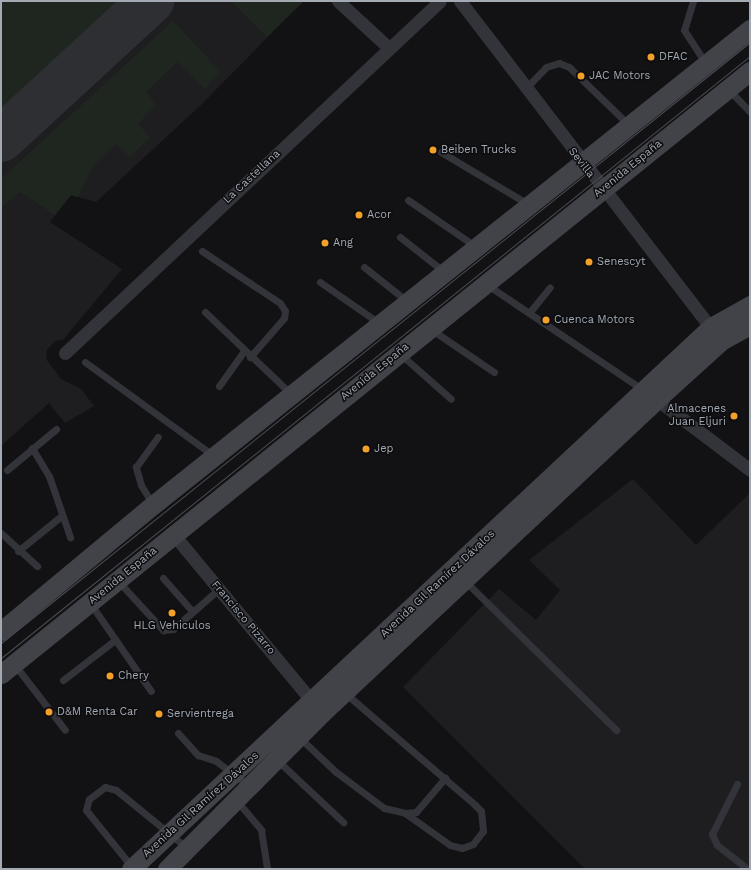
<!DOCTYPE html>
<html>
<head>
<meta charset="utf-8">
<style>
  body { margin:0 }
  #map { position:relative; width:751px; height:870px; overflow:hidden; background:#121214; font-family:"Work Sans",sans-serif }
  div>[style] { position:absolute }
  .built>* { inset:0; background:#1e1e21 }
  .green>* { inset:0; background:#1e261f }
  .taxiway>* { height:46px; margin:-23px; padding:0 23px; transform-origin:23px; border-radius:23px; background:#2e2f33 }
  .service>* { height:7px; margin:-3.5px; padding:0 3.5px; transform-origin:3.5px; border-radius:3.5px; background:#333439 }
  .minor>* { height:13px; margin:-6.5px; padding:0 6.5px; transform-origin:6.5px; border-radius:6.5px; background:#333439 }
  .secondary>* { height:19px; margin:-9.5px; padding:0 9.5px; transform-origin:9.5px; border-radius:9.5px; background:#414349 }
  .tram>* { height:1px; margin:-0.5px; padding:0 0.5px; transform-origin:0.5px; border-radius:0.5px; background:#4a4c52 }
  .dots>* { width:11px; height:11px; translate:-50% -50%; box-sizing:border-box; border:2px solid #0d0d0f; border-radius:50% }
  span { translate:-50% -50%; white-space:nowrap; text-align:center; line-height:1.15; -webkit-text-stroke:3px #0d0d0f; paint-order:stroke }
  .poi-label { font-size:11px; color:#a3aab4 }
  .left { translate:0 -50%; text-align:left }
  .right { translate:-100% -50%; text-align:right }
  .street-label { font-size:11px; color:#a3aab4 }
  .frame { position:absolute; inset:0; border:2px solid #a3aab4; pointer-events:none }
</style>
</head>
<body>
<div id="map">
  <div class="built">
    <i style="clip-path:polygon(1px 1px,303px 1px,202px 104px,96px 202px,71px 195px,50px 222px,122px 269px,63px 340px,55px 341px,47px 350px,46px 359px,61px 379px,81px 389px,94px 406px,65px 423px,49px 403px,1px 446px)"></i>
    <i style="clip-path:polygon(633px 479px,696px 545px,750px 493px,750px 869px,585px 869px,403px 687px,499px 589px,536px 620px,560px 590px,529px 560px)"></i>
  </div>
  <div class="green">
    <i style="clip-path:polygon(1px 1px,120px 1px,1px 111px)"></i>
    <i style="clip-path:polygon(231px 1px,304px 1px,267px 37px)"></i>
    <i style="clip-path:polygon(173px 21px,221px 72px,205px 89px,177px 62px,146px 92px,156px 105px,138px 124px,150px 137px,130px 157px,116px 144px,94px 165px,78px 197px,71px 195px,55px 215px,20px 192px,1px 208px,1px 179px)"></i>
  </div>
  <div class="taxiway">
    <i style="left:1px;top:139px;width:204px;rotate:-42.6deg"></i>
  </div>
  <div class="service">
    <i style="left:693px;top:1px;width:30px;rotate:107deg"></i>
    <i style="left:684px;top:30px;width:38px;rotate:57deg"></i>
    <i style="left:525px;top:89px;width:30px;rotate:-46deg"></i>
    <i style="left:546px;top:67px;width:14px;rotate:-17deg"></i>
    <i style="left:559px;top:63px;width:11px;rotate:22deg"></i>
    <i style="left:569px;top:67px;width:83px;rotate:44deg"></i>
    <i style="left:728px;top:89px;width:32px;rotate:46deg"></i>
    <i style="left:441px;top:152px;width:101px;rotate:30.9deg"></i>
    <i style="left:408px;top:200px;width:81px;rotate:34.5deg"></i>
    <i style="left:400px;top:237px;width:55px;rotate:38.3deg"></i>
    <i style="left:202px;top:251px;width:94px;rotate:33.7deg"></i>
    <i style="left:280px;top:303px;width:9px;rotate:58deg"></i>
    <i style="left:285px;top:311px;width:7px;rotate:98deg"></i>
    <i style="left:284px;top:318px;width:52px;rotate:131.1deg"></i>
    <i style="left:364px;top:267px;width:56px;rotate:38.5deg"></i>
    <i style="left:320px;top:282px;width:72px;rotate:34.8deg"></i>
    <i style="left:486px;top:284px;width:189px;rotate:34deg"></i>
    <i style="left:205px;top:312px;width:117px;rotate:43.6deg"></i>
    <i style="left:529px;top:313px;width:33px;rotate:-51deg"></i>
    <i style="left:432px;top:330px;width:75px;rotate:34.1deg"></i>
    <i style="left:399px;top:353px;width:69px;rotate:41.5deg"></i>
    <i style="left:85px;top:362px;width:160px;rotate:36.1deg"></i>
    <i style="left:219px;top:386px;width:43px;rotate:-54.5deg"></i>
    <i style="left:32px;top:448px;width:33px;rotate:59deg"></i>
    <i style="left:49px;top:476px;width:65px;rotate:71deg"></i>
    <i style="left:7px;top:470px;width:64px;rotate:-39.9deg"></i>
    <i style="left:153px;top:505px;width:23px;rotate:-121deg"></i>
    <i style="left:141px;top:485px;width:19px;rotate:-106deg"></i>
    <i style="left:136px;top:467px;width:37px;rotate:-54deg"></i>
    <i style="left:1px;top:533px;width:49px;rotate:42.5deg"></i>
    <i style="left:18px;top:551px;width:54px;rotate:-39deg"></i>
    <i style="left:163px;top:578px;width:45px;rotate:48.6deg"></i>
    <i style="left:464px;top:580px;width:214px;rotate:44.6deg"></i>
    <i style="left:118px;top:581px;width:67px;rotate:47.4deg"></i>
    <i style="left:163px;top:630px;width:10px;rotate:-6deg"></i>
    <i style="left:173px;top:629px;width:61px;rotate:-41deg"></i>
    <i style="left:90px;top:603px;width:107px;rotate:55.3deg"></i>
    <i style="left:14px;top:664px;width:83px;rotate:52.3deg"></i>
    <i style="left:63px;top:680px;width:66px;rotate:-37.6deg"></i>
    <i style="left:345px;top:693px;width:172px;rotate:40.7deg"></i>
    <i style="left:475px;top:805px;width:8px;rotate:45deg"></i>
    <i style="left:481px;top:811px;width:20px;rotate:84deg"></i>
    <i style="left:483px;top:831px;width:16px;rotate:128deg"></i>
    <i style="left:473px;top:844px;width:12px;rotate:160deg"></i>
    <i style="left:462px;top:848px;width:12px;rotate:-166deg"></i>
    <i style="left:450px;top:845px;width:55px;rotate:-144.6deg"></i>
    <i style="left:178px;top:733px;width:30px;rotate:48deg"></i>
    <i style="left:198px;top:755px;width:19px;rotate:18deg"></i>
    <i style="left:216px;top:761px;width:41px;rotate:37.1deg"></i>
    <i style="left:300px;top:738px;width:50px;rotate:43.4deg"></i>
    <i style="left:336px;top:772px;width:60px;rotate:36.9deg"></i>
    <i style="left:384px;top:808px;width:22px;rotate:13deg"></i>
    <i style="left:405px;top:813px;width:11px;rotate:-5deg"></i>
    <i style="left:416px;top:812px;width:45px;rotate:-49.5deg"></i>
    <i style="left:277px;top:760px;width:91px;rotate:43.2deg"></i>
    <i style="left:737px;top:784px;width:56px;rotate:116.6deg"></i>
    <i style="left:712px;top:834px;width:12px;rotate:66deg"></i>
    <i style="left:717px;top:845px;width:39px;rotate:38deg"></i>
    <i style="left:237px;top:801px;width:38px;rotate:50deg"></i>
    <i style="left:261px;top:830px;width:39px;rotate:81deg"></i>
    <i style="left:132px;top:867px;width:73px;rotate:-128.9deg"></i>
    <i style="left:86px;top:810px;width:11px;rotate:-75deg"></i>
    <i style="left:89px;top:799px;width:20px;rotate:-37deg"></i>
    <i style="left:105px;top:787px;width:11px;rotate:15deg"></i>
    <i style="left:116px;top:790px;width:90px;rotate:39.2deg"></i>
  </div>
  <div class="minor">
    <i style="left:338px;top:1px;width:69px;rotate:42.7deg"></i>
    <i style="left:460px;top:1px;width:419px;rotate:52.5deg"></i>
    <i style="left:65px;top:353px;width:514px;rotate:-43.19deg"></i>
    <i style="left:651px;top:395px;width:124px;rotate:37.1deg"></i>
    <i style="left:174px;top:535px;width:222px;rotate:50.3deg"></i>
  </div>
  <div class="secondary">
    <i style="left:1px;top:631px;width:197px;rotate:-39.7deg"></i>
    <i style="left:153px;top:505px;width:764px;rotate:-38.57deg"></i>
    <i style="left:1px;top:674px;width:962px;rotate:-38.84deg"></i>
    <i style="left:131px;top:869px;width:794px;rotate:-43.06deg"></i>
    <i style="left:711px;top:327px;width:45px;rotate:-29.4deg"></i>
    <i style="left:167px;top:869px;width:221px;rotate:-45.2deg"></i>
    <i style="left:323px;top:712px;width:456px;rotate:-43.1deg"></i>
    <i style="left:656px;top:400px;width:88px;rotate:-42.2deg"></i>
    <i style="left:721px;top:341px;width:33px;rotate:-29deg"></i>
  </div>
  <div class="tram">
    <i style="left:1px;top:643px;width:960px;rotate:-38.74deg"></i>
    <i style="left:1px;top:658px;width:961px;rotate:-38.79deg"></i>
  </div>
  <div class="dots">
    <i style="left:651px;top:57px;background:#f3a02b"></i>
    <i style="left:581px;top:76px;background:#f3a02b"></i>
    <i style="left:433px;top:150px;background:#f3a02b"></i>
    <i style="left:359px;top:215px;background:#f3a02b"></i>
    <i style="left:325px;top:243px;background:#f3a02b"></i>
    <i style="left:589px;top:262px;background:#f3a02b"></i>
    <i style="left:546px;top:320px;background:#f3a02b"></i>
    <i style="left:734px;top:416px;background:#f3a02b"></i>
    <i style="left:366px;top:449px;background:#f3a02b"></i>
    <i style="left:172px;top:613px;background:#f3a02b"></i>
    <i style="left:110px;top:676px;background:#f3a02b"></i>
    <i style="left:49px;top:712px;background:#f3a02b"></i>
    <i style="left:159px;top:714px;background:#f3a02b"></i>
  </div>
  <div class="poi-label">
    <span class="left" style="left:659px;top:57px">DFAC</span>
    <span class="left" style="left:589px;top:76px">JAC Motors</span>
    <span class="left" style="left:441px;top:150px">Beiben Trucks</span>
    <span class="left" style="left:367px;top:215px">Acor</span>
    <span class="left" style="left:333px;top:243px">Ang</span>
    <span class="left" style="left:597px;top:262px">Senescyt</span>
    <span class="left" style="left:554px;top:320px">Cuenca Motors</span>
    <span class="right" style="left:726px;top:416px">Almacenes<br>Juan Eljuri</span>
    <span class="left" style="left:374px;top:449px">Jep</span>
    <span style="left:172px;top:626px">HLG Vehiculos</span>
    <span class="left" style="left:118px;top:676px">Chery</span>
    <span class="left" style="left:57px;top:712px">D&amp;M Renta Car</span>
    <span class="left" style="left:167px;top:714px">Servientrega</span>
  </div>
  <div class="street-label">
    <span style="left:581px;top:163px;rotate:52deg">Sevilla</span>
    <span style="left:628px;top:169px;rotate:-39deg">Avenida España</span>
    <span style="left:252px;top:177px;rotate:-43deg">La Castellana</span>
    <span style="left:375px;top:372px;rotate:-39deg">Avenida España</span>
    <span style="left:123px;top:576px;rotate:-39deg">Avenida España</span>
    <span style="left:438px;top:584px;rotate:-43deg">Avenida Gil Ramírez Dávalos</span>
    <span style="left:243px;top:618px;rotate:50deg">Francisco Pizarro</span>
    <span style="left:201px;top:805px;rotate:-42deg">Avenida Gil Ramírez Dávalos</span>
  </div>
  <div class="frame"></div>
</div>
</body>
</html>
